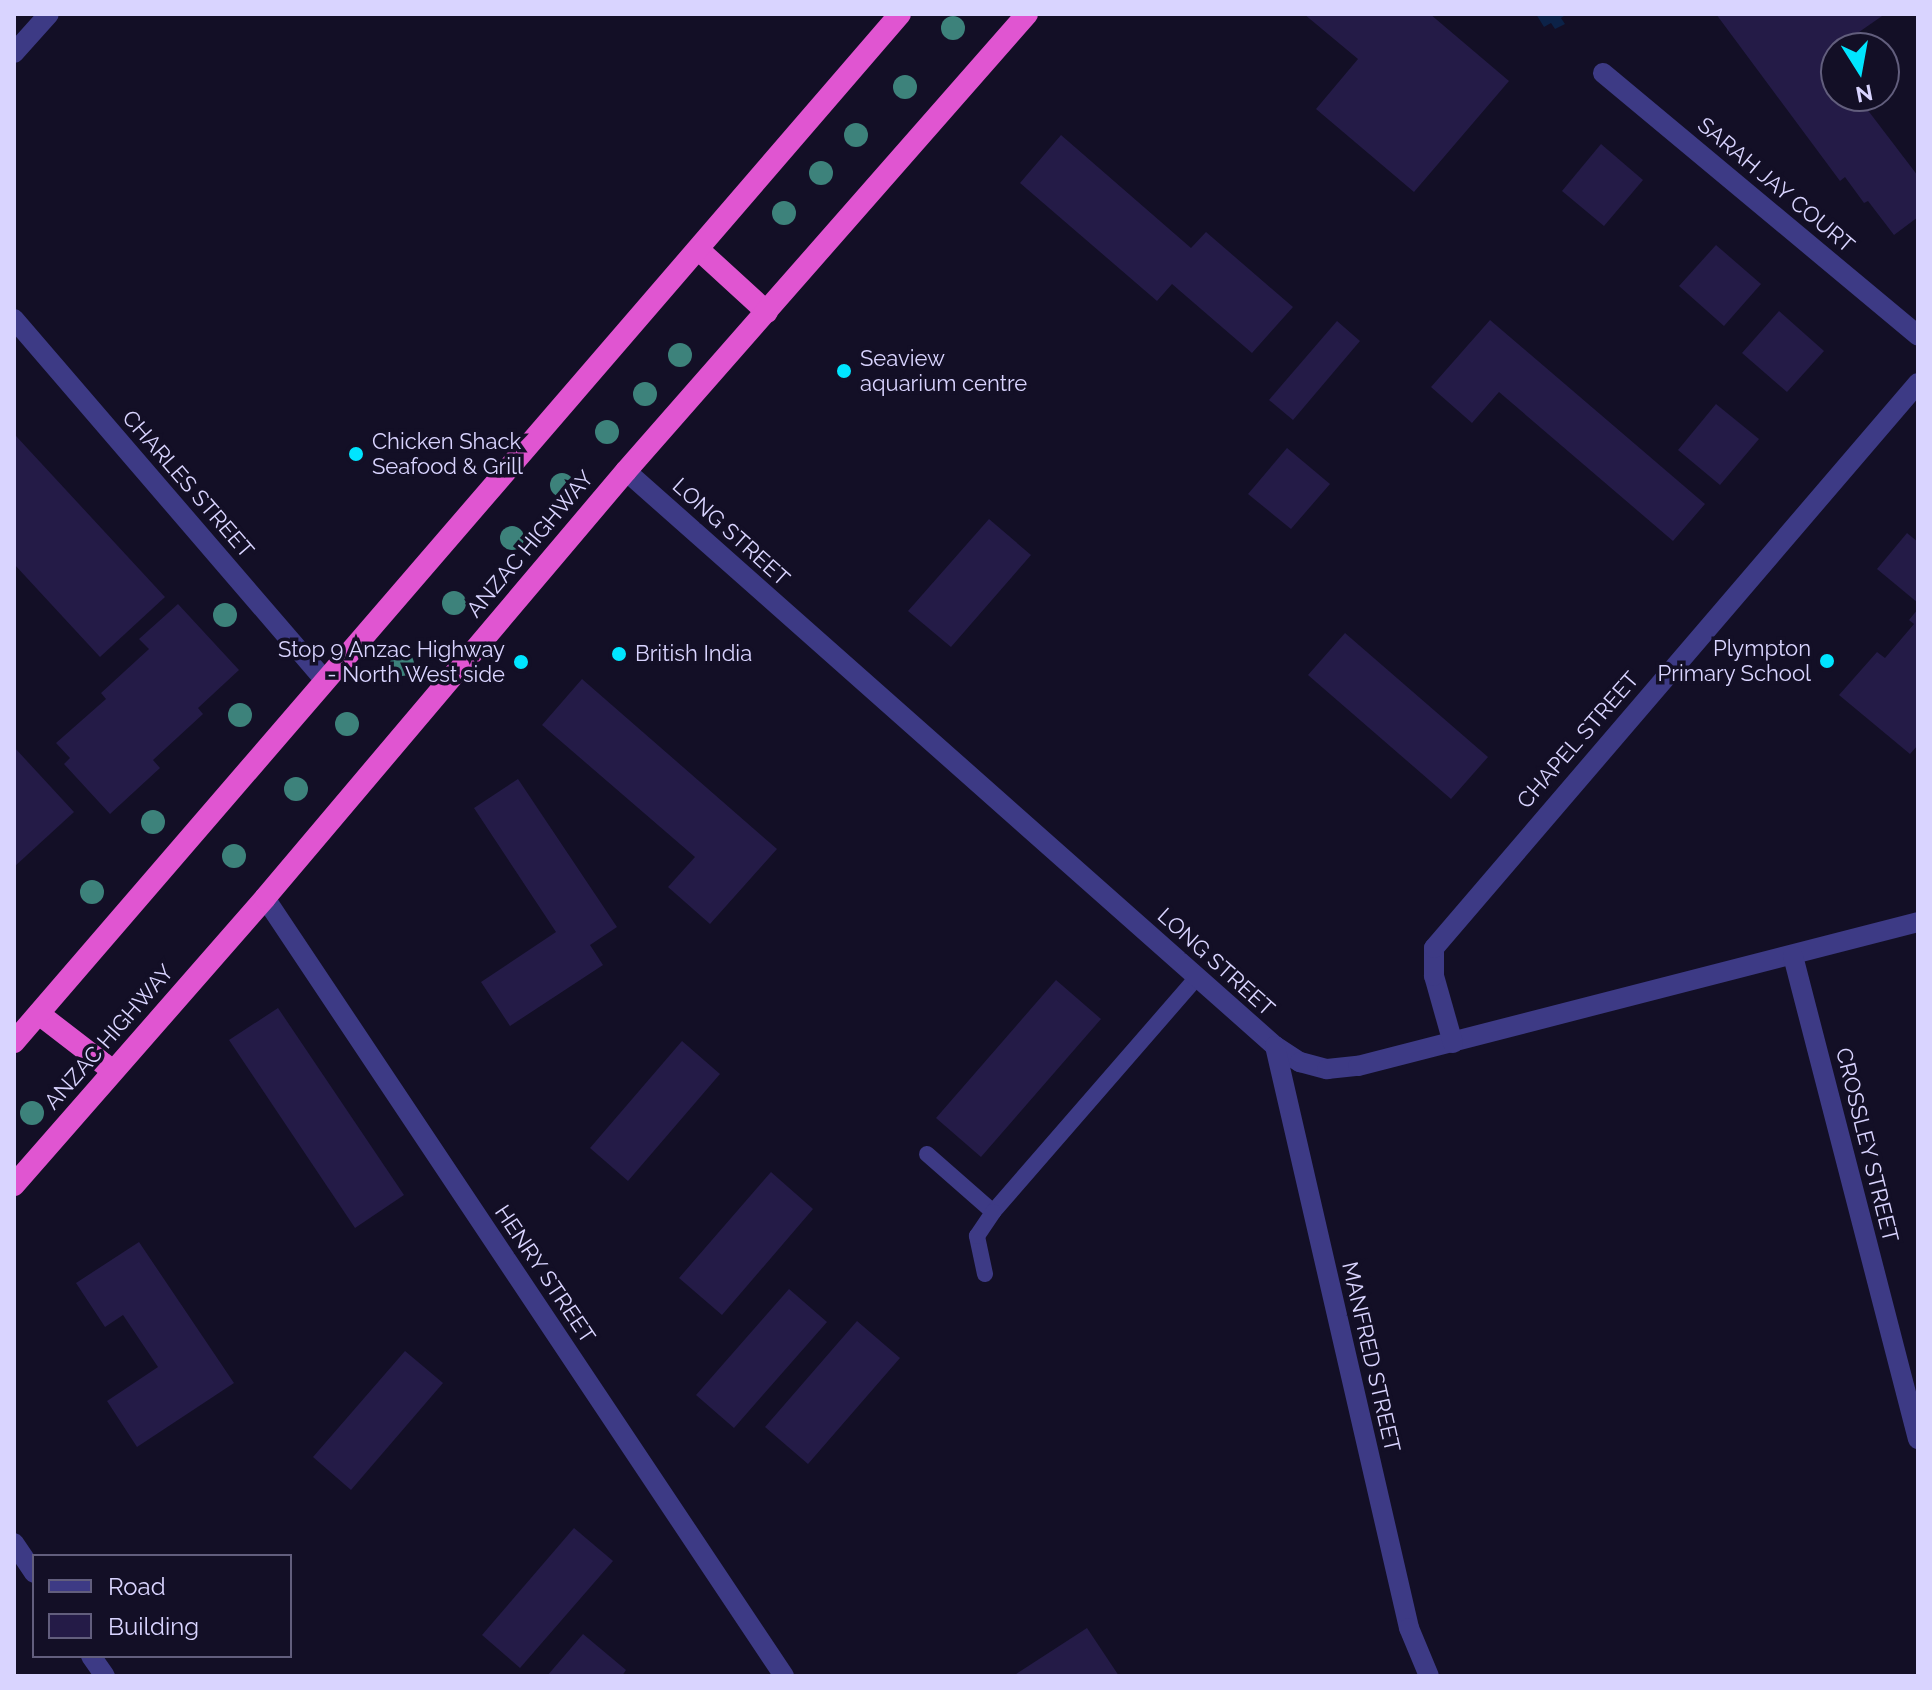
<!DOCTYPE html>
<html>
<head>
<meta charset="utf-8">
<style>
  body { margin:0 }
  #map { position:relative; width:1932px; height:1690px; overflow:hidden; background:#130f26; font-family:Raleway,sans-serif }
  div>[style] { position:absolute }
  .water>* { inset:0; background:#0c2248 }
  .building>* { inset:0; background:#241b47 }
  .service>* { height:16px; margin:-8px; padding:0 8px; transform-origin:8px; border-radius:8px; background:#3d3a85 }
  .minor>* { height:20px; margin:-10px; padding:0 10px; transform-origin:10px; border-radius:10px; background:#3d3a85 }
  .trunk>* { height:22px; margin:-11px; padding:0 11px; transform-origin:11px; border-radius:11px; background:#e055d1 }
  .trees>* { width:24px; height:24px; margin:-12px; border-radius:50%; background:#3d827b }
  .dots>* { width:22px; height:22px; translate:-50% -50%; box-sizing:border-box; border:4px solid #130f26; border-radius:50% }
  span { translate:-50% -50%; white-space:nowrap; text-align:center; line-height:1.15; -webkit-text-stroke:7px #130f26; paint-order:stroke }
  .street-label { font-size:22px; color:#d9d4ff }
  .poi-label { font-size:22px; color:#d9d4ff }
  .left { translate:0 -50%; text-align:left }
  .right { translate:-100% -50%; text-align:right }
  .frame { position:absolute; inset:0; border:16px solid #d9d4ff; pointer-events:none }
  .legend { position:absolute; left:32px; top:1554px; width:260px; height:104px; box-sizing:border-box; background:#130f26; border:2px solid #625e7d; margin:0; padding:10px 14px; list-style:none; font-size:24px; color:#d9d4ff }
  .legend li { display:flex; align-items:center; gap:16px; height:40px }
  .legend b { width:40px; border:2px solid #625e7d }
  .north { position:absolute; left:1820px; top:32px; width:80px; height:80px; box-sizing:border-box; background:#130f26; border:2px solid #625e7d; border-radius:50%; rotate:169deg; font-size:22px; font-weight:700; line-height:32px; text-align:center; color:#d9d4ff }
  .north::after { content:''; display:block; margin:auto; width:28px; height:36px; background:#00e5ff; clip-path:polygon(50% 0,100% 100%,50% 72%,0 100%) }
</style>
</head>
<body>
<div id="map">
  <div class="water">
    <i style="clip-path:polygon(1536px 14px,1567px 14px,1561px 18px,1565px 24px,1555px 29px,1551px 23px,1544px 27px)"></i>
  </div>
  <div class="building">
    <i style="clip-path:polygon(1304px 14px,1430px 14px,1509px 81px,1414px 192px,1316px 109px,1358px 59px)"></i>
    <i style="clip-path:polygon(1716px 14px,1885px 14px,1836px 48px,1836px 96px,1857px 96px,1918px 176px,1918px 217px,1894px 235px,1868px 201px,1864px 203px,1845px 177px,1840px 181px)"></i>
    <i style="clip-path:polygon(1061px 135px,1191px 248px,1206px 232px,1293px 307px,1252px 353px,1172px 284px,1157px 301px,1020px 183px)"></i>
    <i style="clip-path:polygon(1601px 144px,1643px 180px,1604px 226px,1562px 191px)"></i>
    <i style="clip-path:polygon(1716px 245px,1761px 284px,1724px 326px,1679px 286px)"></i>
    <i style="clip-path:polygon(1779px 311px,1824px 351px,1787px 392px,1742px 353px)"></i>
    <i style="clip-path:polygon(1490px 320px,1705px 504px,1673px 541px,1499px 392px,1472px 423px,1431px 387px)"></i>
    <i style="clip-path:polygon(1337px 321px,1360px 341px,1293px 420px,1269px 400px)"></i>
    <i style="clip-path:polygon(1716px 404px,1759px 439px,1720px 485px,1678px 450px)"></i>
    <i style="clip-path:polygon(16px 436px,165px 597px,100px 657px,14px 564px)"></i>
    <i style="clip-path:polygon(1287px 448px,1330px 484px,1291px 529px,1248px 494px)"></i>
    <i style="clip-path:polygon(989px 519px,1031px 555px,951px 647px,908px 611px)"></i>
    <i style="clip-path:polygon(1907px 533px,1918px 542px,1918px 603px,1877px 569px)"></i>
    <i style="clip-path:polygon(178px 604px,239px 670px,198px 708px,203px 714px,153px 760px,160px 768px,110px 814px,64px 764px,70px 758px,56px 743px,106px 699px,101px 693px,149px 649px,139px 639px)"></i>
    <i style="clip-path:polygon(1918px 609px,1918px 745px,1910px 754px,1839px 695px,1877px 652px,1885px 658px,1914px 624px,1909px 620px)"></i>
    <i style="clip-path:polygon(1345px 633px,1488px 757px,1451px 799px,1308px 675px)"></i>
    <i style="clip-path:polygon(582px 679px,777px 849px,710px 924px,668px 887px,695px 857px,542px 725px)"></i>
    <i style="clip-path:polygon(14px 747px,74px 812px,14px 867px)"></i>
    <i style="clip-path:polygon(518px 779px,617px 927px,590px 945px,603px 965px,510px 1026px,481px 982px,556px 932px,474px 808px)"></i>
    <i style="clip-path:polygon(1056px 980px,1101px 1019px,981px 1157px,936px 1118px)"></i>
    <i style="clip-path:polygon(278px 1008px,404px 1195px,355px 1228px,229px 1040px)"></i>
    <i style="clip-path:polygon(682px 1041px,720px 1074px,628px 1181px,590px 1148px)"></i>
    <i style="clip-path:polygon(771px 1172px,813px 1209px,722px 1315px,679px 1278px)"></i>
    <i style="clip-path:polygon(139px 1242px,234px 1383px,137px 1447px,107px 1401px,158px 1367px,123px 1315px,105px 1327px,76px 1283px)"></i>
    <i style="clip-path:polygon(789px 1289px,827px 1322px,734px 1428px,696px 1395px)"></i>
    <i style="clip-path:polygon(857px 1321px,900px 1358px,808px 1464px,765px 1427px)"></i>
    <i style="clip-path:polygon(405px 1351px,443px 1383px,351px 1490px,313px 1457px)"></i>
    <i style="clip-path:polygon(574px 1528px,613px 1561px,520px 1668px,482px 1635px)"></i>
    <i style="clip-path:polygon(1087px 1628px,1119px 1676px,1013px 1676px)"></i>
    <i style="clip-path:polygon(583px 1634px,626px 1670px,622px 1676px,547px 1676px)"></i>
  </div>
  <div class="service">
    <i style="left:927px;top:1154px;width:88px;rotate:41.3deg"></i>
    <i style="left:993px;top:1212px;width:311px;rotate:-49deg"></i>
    <i style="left:985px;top:1274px;width:39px;rotate:-102deg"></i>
    <i style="left:977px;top:1236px;width:29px;rotate:-56deg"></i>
  </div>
  <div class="minor">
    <i style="left:14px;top:53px;width:52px;rotate:-48.1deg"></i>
    <i style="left:1603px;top:73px;width:410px;rotate:39.8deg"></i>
    <i style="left:14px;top:319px;width:476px;rotate:49.3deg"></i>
    <i style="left:626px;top:471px;width:867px;rotate:41.54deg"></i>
    <i style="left:1275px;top:1046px;width:30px;rotate:33deg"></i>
    <i style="left:1300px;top:1062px;width:28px;rotate:15deg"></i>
    <i style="left:1327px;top:1069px;width:31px;rotate:-6deg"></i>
    <i style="left:1358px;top:1066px;width:578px;rotate:-14.42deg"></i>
    <i style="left:265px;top:898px;width:935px;rotate:56.29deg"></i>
    <i style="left:1793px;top:956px;width:499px;rotate:75.5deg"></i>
    <i style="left:1453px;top:1043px;width:70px;rotate:-105.8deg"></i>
    <i style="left:1434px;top:976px;width:28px;rotate:-90deg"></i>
    <i style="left:1434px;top:948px;width:744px;rotate:-49.42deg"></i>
    <i style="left:1275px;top:1046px;width:597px;rotate:77.03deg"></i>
    <i style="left:1409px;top:1628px;width:52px;rotate:67.4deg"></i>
    <i style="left:14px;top:1543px;width:36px;rotate:56deg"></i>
    <i style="left:91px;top:1656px;width:24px;rotate:55deg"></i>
  </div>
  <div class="trunk">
    <i style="left:699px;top:250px;width:92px;rotate:42.4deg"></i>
    <i style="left:39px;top:1014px;width:93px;rotate:37.6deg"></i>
    <i style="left:14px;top:1042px;width:1357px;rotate:-49.24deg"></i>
    <i style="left:14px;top:1185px;width:381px;rotate:-48.8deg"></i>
    <i style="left:265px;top:898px;width:559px;rotate:-49.79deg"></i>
    <i style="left:626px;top:471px;width:608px;rotate:-48.73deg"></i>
  </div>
  <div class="trees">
    <i style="left:953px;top:28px"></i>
    <i style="left:905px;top:87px"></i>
    <i style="left:856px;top:135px"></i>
    <i style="left:821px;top:173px"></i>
    <i style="left:784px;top:213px"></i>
    <i style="left:680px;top:355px"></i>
    <i style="left:645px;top:394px"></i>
    <i style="left:607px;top:432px"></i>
    <i style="left:562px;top:485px"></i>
    <i style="left:512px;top:538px"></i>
    <i style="left:454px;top:603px"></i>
    <i style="left:225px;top:615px"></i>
    <i style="left:402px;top:664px"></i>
    <i style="left:240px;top:715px"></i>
    <i style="left:347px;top:724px"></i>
    <i style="left:296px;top:789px"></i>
    <i style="left:153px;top:822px"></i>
    <i style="left:234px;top:856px"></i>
    <i style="left:92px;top:892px"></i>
    <i style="left:32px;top:1113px"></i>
  </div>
  <div class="dots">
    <i style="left:844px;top:371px;background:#00e5ff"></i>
    <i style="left:356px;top:454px;background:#00e5ff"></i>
    <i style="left:619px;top:654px;background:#00e5ff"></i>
    <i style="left:1827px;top:661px;background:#00e5ff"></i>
    <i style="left:521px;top:662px;background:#00e5ff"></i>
  </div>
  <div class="street-label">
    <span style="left:1776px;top:185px;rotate:40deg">SARAH JAY COURT</span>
    <span style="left:188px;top:484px;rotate:49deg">CHARLES STREET</span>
    <span style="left:731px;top:532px;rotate:42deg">LONG STREET</span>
    <span style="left:530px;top:544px;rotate:-50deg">ANZAC HIGHWAY</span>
    <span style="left:1578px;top:740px;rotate:-49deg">CHAPEL STREET</span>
    <span style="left:1216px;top:962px;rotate:42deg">LONG STREET</span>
    <span style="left:109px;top:1037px;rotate:-49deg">ANZAC HIGHWAY</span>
    <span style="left:1867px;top:1145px;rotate:76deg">CROSSLEY STREET</span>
    <span style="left:545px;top:1274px;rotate:56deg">HENRY STREET</span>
    <span style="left:1371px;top:1357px;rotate:77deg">MANFRED STREET</span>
  </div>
  <div class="poi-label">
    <span class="left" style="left:860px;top:371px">Seaview<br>aquarium centre</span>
    <span class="left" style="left:372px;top:454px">Chicken Shack<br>Seafood &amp; Grill</span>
    <span class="right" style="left:1811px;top:661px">Plympton<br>Primary School</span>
    <span class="right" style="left:505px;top:662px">Stop 9 Anzac Highway<br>- North West side</span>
    <span class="left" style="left:635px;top:654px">British India</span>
  </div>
  <div class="frame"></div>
  <ul class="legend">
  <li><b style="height:10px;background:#3d3a85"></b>Road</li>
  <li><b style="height:22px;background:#241b47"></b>Building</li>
  </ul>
  <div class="north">N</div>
</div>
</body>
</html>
